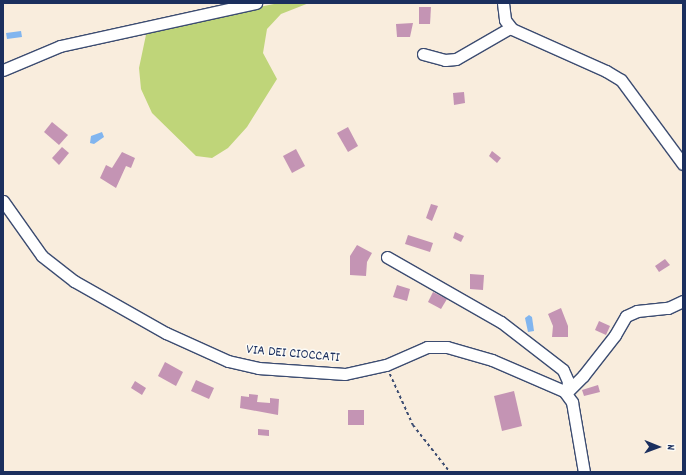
<!DOCTYPE html>
<html>
<head>
<meta charset="utf-8">
<style>
  body { margin:0 }
  #map { position:relative; width:686px; height:475px; overflow:hidden; background:#f9eddd; font-family:Dekko,sans-serif }
  div>[style] { position:absolute }
  .green>* { inset:0; background:#bfd579 }
  .water>* { inset:0; background:#81b5ef }
  .building>* { inset:0; background:#c494b4 }
  .path>* { height:1.5px; margin-top:-0.75px; transform-origin:0; background:repeating-linear-gradient(90deg,#3c4c71 0 3px,transparent 0 6px) }
  .roads { filter:drop-shadow(1px 0 #3c4c71) drop-shadow(-1px 0 #3c4c71) drop-shadow(0 1px #3c4c71) drop-shadow(0 -1px #3c4c71) }
  .minor>* { height:11px; margin:-5.5px; padding:0 5.5px; transform-origin:5.5px; border-radius:5.5px; background:#fff }
  span { translate:-50% -50%; white-space:nowrap; text-align:center; line-height:1.15; -webkit-text-stroke:3px #fdfcf7; paint-order:stroke }
  .street-label { font-size:14px; color:#1b2f5e }
  .frame { position:absolute; inset:0; border:4px solid #1b2f5e; pointer-events:none }
  .north { position:absolute; left:638px; top:427px; width:40px; height:40px; -webkit-text-stroke:3px #fdfcf7; paint-order:stroke; rotate:91deg; font-size:11px; font-weight:700; line-height:16px; text-align:center; color:#1b2f5e }
  .north::after { content:''; display:block; margin:auto; width:14px; height:18px; background:#1b2f5e; clip-path:polygon(50% 0,100% 100%,50% 72%,0 100%) }
</style>
</head>
<body>
<div id="map">
  <div class="green">
    <i style="clip-path:polygon(279px 3px,309px 3px,281px 14px,267px 29px,263px 53px,277px 79px,247px 127px,228px 148px,212px 158px,196px 156px,152px 113px,141px 89px,139px 68px,147px 30px)"></i>
  </div>
  <div class="water">
    <i style="clip-path:polygon(21px 31px,22px 37px,7px 39px,6px 33px)"></i>
    <i style="clip-path:polygon(102px 132px,104px 137px,94px 144px,90px 143px,91px 136px)"></i>
    <i style="clip-path:polygon(529px 315px,532px 317px,534px 331px,528px 332px,525px 318px)"></i>
  </div>
  <div class="building">
    <i style="clip-path:polygon(419px 7px,431px 7px,430px 24px,419px 24px)"></i>
    <i style="clip-path:polygon(413px 23px,410px 37px,397px 37px,396px 24px)"></i>
    <i style="clip-path:polygon(464px 92px,465px 103px,454px 105px,453px 93px)"></i>
    <i style="clip-path:polygon(52px 122px,68px 135px,59px 145px,44px 132px)"></i>
    <i style="clip-path:polygon(348px 127px,358px 146px,348px 152px,337px 133px)"></i>
    <i style="clip-path:polygon(62px 147px,69px 153px,59px 165px,52px 158px)"></i>
    <i style="clip-path:polygon(296px 149px,305px 166px,292px 173px,283px 156px)"></i>
    <i style="clip-path:polygon(492px 151px,501px 158px,497px 163px,489px 156px)"></i>
    <i style="clip-path:polygon(122px 152px,135px 158px,131px 168px,126px 166px,116px 188px,100px 178px,106px 165px,112px 168px)"></i>
    <i style="clip-path:polygon(431px 204px,438px 206px,432px 221px,426px 218px)"></i>
    <i style="clip-path:polygon(455px 232px,464px 236px,461px 242px,453px 238px)"></i>
    <i style="clip-path:polygon(408px 235px,433px 243px,430px 252px,405px 244px)"></i>
    <i style="clip-path:polygon(357px 245px,372px 253px,367px 262px,366px 276px,350px 275px,350px 256px)"></i>
    <i style="clip-path:polygon(665px 259px,670px 265px,659px 272px,655px 266px)"></i>
    <i style="clip-path:polygon(470px 274px,484px 275px,483px 290px,470px 289px)"></i>
    <i style="clip-path:polygon(397px 285px,410px 289px,407px 301px,393px 297px)"></i>
    <i style="clip-path:polygon(433px 292px,447px 299px,441px 309px,428px 302px)"></i>
    <i style="clip-path:polygon(561px 308px,568px 326px,568px 337px,552px 337px,553px 326px,548px 314px)"></i>
    <i style="clip-path:polygon(599px 321px,610px 326px,606px 335px,595px 330px)"></i>
    <i style="clip-path:polygon(165px 362px,183px 372px,176px 386px,158px 376px)"></i>
    <i style="clip-path:polygon(196px 380px,214px 388px,209px 399px,191px 391px)"></i>
    <i style="clip-path:polygon(135px 381px,146px 388px,142px 395px,131px 388px)"></i>
    <i style="clip-path:polygon(598px 385px,600px 392px,584px 396px,582px 390px)"></i>
    <i style="clip-path:polygon(514px 391px,522px 426px,502px 431px,494px 396px)"></i>
    <i style="clip-path:polygon(249px 394px,258px 395px,257px 402px,270px 403px,270px 398px,279px 399px,278px 415px,240px 408px,241px 396px,249px 397px)"></i>
    <i style="clip-path:polygon(348px 410px,364px 410px,364px 425px,348px 425px)"></i>
    <i style="clip-path:polygon(258px 429px,269px 430px,269px 436px,258px 435px)"></i>
  </div>
  <div class="path">
    <i style="left:390px;top:374px;width:56px;rotate:65.7deg"></i>
    <i style="left:413px;top:425px;width:60px;rotate:51.8deg"></i>
  </div>
  <div class="roads">
    <div class="minor">
      <i style="left:503px;top:3px;width:17px;rotate:83deg"></i>
      <i style="left:505px;top:20px;width:11px;rotate:52deg"></i>
      <i style="left:512px;top:29px;width:103px;rotate:24.1deg"></i>
      <i style="left:606px;top:71px;width:17px;rotate:31deg"></i>
      <i style="left:621px;top:80px;width:104px;rotate:53.6deg"></i>
      <i style="left:423px;top:54px;width:23px;rotate:15deg"></i>
      <i style="left:445px;top:60px;width:11px;rotate:-5deg"></i>
      <i style="left:456px;top:59px;width:62px;rotate:-29.9deg"></i>
      <i style="left:3px;top:70px;width:62px;rotate:-22.8deg"></i>
      <i style="left:60px;top:46px;width:201px;rotate:-12.4deg"></i>
      <i style="left:3px;top:201px;width:67px;rotate:54.7deg"></i>
      <i style="left:42px;top:256px;width:41px;rotate:38deg"></i>
      <i style="left:74px;top:281px;width:106px;rotate:29.5deg"></i>
      <i style="left:166px;top:333px;width:68px;rotate:24.3deg"></i>
      <i style="left:228px;top:361px;width:31px;rotate:13deg"></i>
      <i style="left:258px;top:368px;width:87px;rotate:3.9deg"></i>
      <i style="left:345px;top:374px;width:42px;rotate:-12.4deg"></i>
      <i style="left:386px;top:365px;width:45px;rotate:-23.7deg"></i>
      <i style="left:427px;top:347px;width:20px"></i>
      <i style="left:447px;top:347px;width:47px;rotate:16.1deg"></i>
      <i style="left:492px;top:360px;width:78px;rotate:23.3deg"></i>
      <i style="left:564px;top:391px;width:14px;rotate:54deg"></i>
      <i style="left:572px;top:402px;width:71px;rotate:80.3deg"></i>
      <i style="left:387px;top:257px;width:131px;rotate:29.7deg"></i>
      <i style="left:501px;top:322px;width:78px;rotate:37.7deg"></i>
      <i style="left:563px;top:370px;width:12px;rotate:66deg"></i>
      <i style="left:568px;top:381px;width:11px;rotate:95deg"></i>
      <i style="left:567px;top:392px;width:23px;rotate:-45deg"></i>
      <i style="left:583px;top:376px;width:52px;rotate:-52deg"></i>
      <i style="left:615px;top:335px;width:22px;rotate:-60deg"></i>
      <i style="left:626px;top:316px;width:12px;rotate:-24deg"></i>
      <i style="left:637px;top:311px;width:31px;rotate:-6deg"></i>
      <i style="left:668px;top:308px;width:17px;rotate:-25deg"></i>
    </div>
  </div>
  <div class="street-label">
    <span style="left:293px;top:354px;rotate:5deg">VIA DEI CIOCCATI</span>
  </div>
  <div class="frame"></div>
  <div class="north">N</div>
</div>
</body>
</html>
